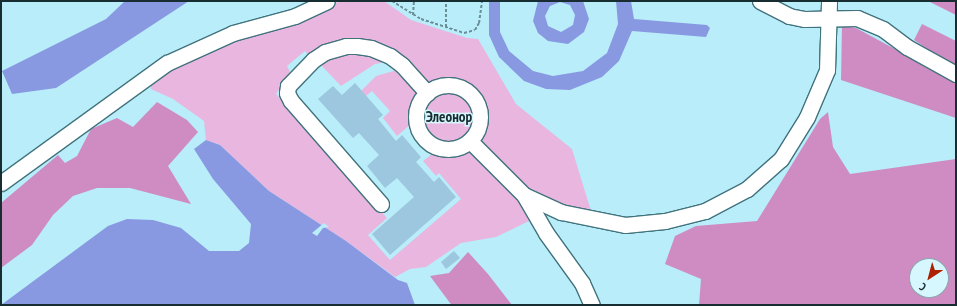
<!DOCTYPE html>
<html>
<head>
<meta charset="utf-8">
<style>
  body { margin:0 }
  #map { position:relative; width:957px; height:306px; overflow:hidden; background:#b8edf9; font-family:"PT Sans Narrow",sans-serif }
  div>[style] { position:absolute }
  .green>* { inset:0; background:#e9b6e0 }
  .round { border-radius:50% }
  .forest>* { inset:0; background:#ce8cc3 }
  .water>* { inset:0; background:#8899e2 }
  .pier>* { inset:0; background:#b8edf9 }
  .building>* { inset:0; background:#9cc7df }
  .path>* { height:2px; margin-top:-1px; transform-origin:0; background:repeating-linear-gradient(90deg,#698e96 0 3px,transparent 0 5px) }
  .roads { filter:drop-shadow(1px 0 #41737d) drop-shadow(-1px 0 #41737d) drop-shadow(0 1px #41737d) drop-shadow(0 -1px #41737d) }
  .minor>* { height:15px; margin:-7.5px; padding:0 7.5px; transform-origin:7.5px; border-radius:7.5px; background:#fff }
  .minor>.ring { margin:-7.5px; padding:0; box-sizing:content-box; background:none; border:15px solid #fff; border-radius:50% }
  span { translate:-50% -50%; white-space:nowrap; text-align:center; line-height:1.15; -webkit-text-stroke:3px #d7f7fe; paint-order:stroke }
  .neighbourhood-label { font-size:15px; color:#182d31; font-weight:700 }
  .frame { position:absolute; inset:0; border:2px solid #182d31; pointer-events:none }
  .north { position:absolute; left:909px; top:258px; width:40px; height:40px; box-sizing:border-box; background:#d7f7fe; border:1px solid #8ba6ac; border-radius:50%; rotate:216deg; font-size:11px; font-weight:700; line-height:16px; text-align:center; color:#182d31 }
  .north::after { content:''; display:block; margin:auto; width:14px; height:18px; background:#ad2000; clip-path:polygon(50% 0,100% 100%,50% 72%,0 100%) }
</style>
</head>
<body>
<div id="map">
  <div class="green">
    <i style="clip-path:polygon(340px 1px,384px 1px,411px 20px,467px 38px,478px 39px,516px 104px,572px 149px,591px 211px,577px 210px,529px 192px,477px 140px,484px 113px,479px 98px,467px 86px,452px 81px,429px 84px,388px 50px,309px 56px,305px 51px,287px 66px,290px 72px,276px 94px,387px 218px,368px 235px,390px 260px,461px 199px,439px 173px,436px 176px,423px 161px,436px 151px,449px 153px,469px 149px,513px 190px,533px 219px,496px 237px,461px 243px,426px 267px,410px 269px,395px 277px,346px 241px,269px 191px,220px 145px,206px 140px,204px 121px,173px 99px,151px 89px,150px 82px,171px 68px,235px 39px,297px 23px)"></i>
    <i style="clip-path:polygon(344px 52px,374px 56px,386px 62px,375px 64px,341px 86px,319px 63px)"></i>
    <i style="clip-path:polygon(397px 70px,419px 93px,413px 106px,412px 123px,397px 136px,383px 118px,390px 111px,372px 91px,356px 104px,352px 100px,376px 76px)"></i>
    <i class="round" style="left:424px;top:92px;width:50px;height:50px"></i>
  </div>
  <div class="forest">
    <i style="clip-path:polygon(928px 1px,956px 1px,956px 15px)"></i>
    <i style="clip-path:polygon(842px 24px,856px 28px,956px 82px,956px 118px,841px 80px)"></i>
    <i style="clip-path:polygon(922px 24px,956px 41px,956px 68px,914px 40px)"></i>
    <i style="clip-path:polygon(157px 102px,187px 120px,198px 132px,168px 166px,191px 204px,130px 188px,97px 188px,73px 196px,53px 215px,32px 245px,1px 268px,1px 203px,58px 155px,65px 163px,77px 156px,91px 129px,117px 118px,133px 127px)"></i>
    <i style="clip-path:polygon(evenodd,828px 112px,833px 147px,850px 174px,956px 159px,956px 305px,699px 305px,701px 279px,665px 264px,675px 236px,696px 226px,757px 221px,820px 119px,828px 112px,917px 266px,941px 266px,941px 290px,917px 290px,917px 266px)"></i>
    <i style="clip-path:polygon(468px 252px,488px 274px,512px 305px,452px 305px,450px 303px,430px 276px,449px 273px)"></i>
  </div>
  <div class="water">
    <i style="clip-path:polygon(125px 1px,189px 1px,56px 88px,12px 94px,2px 71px,106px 19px)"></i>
    <i style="clip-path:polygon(489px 1px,500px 1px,500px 32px,509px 51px,533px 71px,553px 76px,583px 71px,607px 53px,618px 24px,616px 1px,631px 1px,634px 19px,707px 25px,710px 28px,706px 37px,632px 31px,619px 61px,602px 77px,570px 90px,546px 89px,524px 81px,499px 57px,489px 35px)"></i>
    <i style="clip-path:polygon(evenodd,538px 1px,583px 1px,589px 19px,584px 32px,568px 44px,548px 41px,538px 33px,533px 21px,538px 1px,560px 2px,570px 5px,575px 15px,573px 25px,561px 32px,548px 26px,545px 16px,550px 6px,560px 2px)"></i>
    <i style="clip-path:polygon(206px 140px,220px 145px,269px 191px,346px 241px,398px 280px,407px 283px,415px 305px,1px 305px,108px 226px,127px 219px,153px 220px,181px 228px,209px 251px,239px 251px,249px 243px,251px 224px,213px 179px,194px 149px)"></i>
  </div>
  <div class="pier">
    <i style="clip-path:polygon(324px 223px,329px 227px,323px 228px,317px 236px,312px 233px)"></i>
  </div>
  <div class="building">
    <i style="clip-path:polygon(355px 83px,383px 115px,378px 119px,396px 141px,402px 135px,421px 157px,416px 162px,434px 182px,439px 177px,456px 197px,390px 255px,372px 234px,414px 197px,397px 178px,385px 188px,367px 166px,379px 155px,359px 133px,353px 138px,318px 99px,333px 86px,342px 95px)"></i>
    <i style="clip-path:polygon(454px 251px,460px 258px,446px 269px,441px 262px)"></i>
  </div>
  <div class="path">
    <i style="left:392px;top:1px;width:34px;rotate:32deg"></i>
    <i style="left:421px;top:19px;width:45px;rotate:18deg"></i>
    <i style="left:464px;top:33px;width:11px;rotate:-15deg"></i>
    <i style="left:475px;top:30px;width:8px;rotate:-60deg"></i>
    <i style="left:479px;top:23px;width:22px;rotate:-82deg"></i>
    <i style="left:413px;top:15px;width:14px;rotate:-86deg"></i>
    <i style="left:446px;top:27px;width:26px;rotate:-90deg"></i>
  </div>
  <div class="roads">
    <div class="minor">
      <i style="left:760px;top:1px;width:33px;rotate:27deg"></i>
      <i style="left:789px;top:16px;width:16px;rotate:11deg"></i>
      <i style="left:805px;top:19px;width:52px;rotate:-1.1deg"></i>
      <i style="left:857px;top:18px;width:28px;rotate:23deg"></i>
      <i style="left:883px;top:29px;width:30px;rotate:37deg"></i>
      <i style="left:907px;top:47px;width:56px;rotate:28.9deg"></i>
      <i class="ring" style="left:416px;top:85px;width:49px;height:49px"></i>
      <i style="left:470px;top:141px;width:76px;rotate:45deg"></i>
      <i style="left:524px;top:195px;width:44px;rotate:59.9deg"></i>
      <i style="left:546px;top:233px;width:62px;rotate:54.2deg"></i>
      <i style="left:582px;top:283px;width:24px;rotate:66deg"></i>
      <i style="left:1px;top:183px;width:205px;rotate:-35.9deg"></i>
      <i style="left:167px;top:63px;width:72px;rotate:-24.4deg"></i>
      <i style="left:233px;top:33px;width:64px;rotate:-15.3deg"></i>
      <i style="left:295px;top:16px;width:35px;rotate:-25deg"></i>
      <i style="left:524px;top:195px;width:41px;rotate:24.7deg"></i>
      <i style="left:561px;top:212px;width:65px;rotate:11.5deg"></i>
      <i style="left:625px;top:225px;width:40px;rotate:-5.7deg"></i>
      <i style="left:665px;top:221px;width:41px;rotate:-14deg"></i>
      <i style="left:705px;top:211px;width:47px;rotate:-27.6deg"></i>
      <i style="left:747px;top:189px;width:45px;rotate:-41.4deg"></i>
      <i style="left:781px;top:159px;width:49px;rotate:-58.2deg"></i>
      <i style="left:807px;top:117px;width:51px;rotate:-66.9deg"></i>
      <i style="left:827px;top:70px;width:69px;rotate:-88.3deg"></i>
      <i style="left:381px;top:204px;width:137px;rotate:-131.1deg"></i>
      <i style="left:291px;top:101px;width:9px;rotate:-117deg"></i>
      <i style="left:287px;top:93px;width:7px;rotate:-82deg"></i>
      <i style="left:288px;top:86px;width:36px;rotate:-46deg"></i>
      <i style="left:313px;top:60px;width:14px;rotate:-34deg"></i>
      <i style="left:325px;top:52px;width:22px;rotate:-16deg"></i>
      <i style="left:346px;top:46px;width:11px"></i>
      <i style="left:357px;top:46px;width:14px;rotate:8deg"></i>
      <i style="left:371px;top:48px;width:21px;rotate:23deg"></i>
      <i style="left:390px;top:56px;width:15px;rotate:37deg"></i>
      <i style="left:402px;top:65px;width:38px;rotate:48deg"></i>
    </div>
  </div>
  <div class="neighbourhood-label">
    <span style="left:449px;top:117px">Элеонор</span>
  </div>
  <div class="frame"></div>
  <div class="north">С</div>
</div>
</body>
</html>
